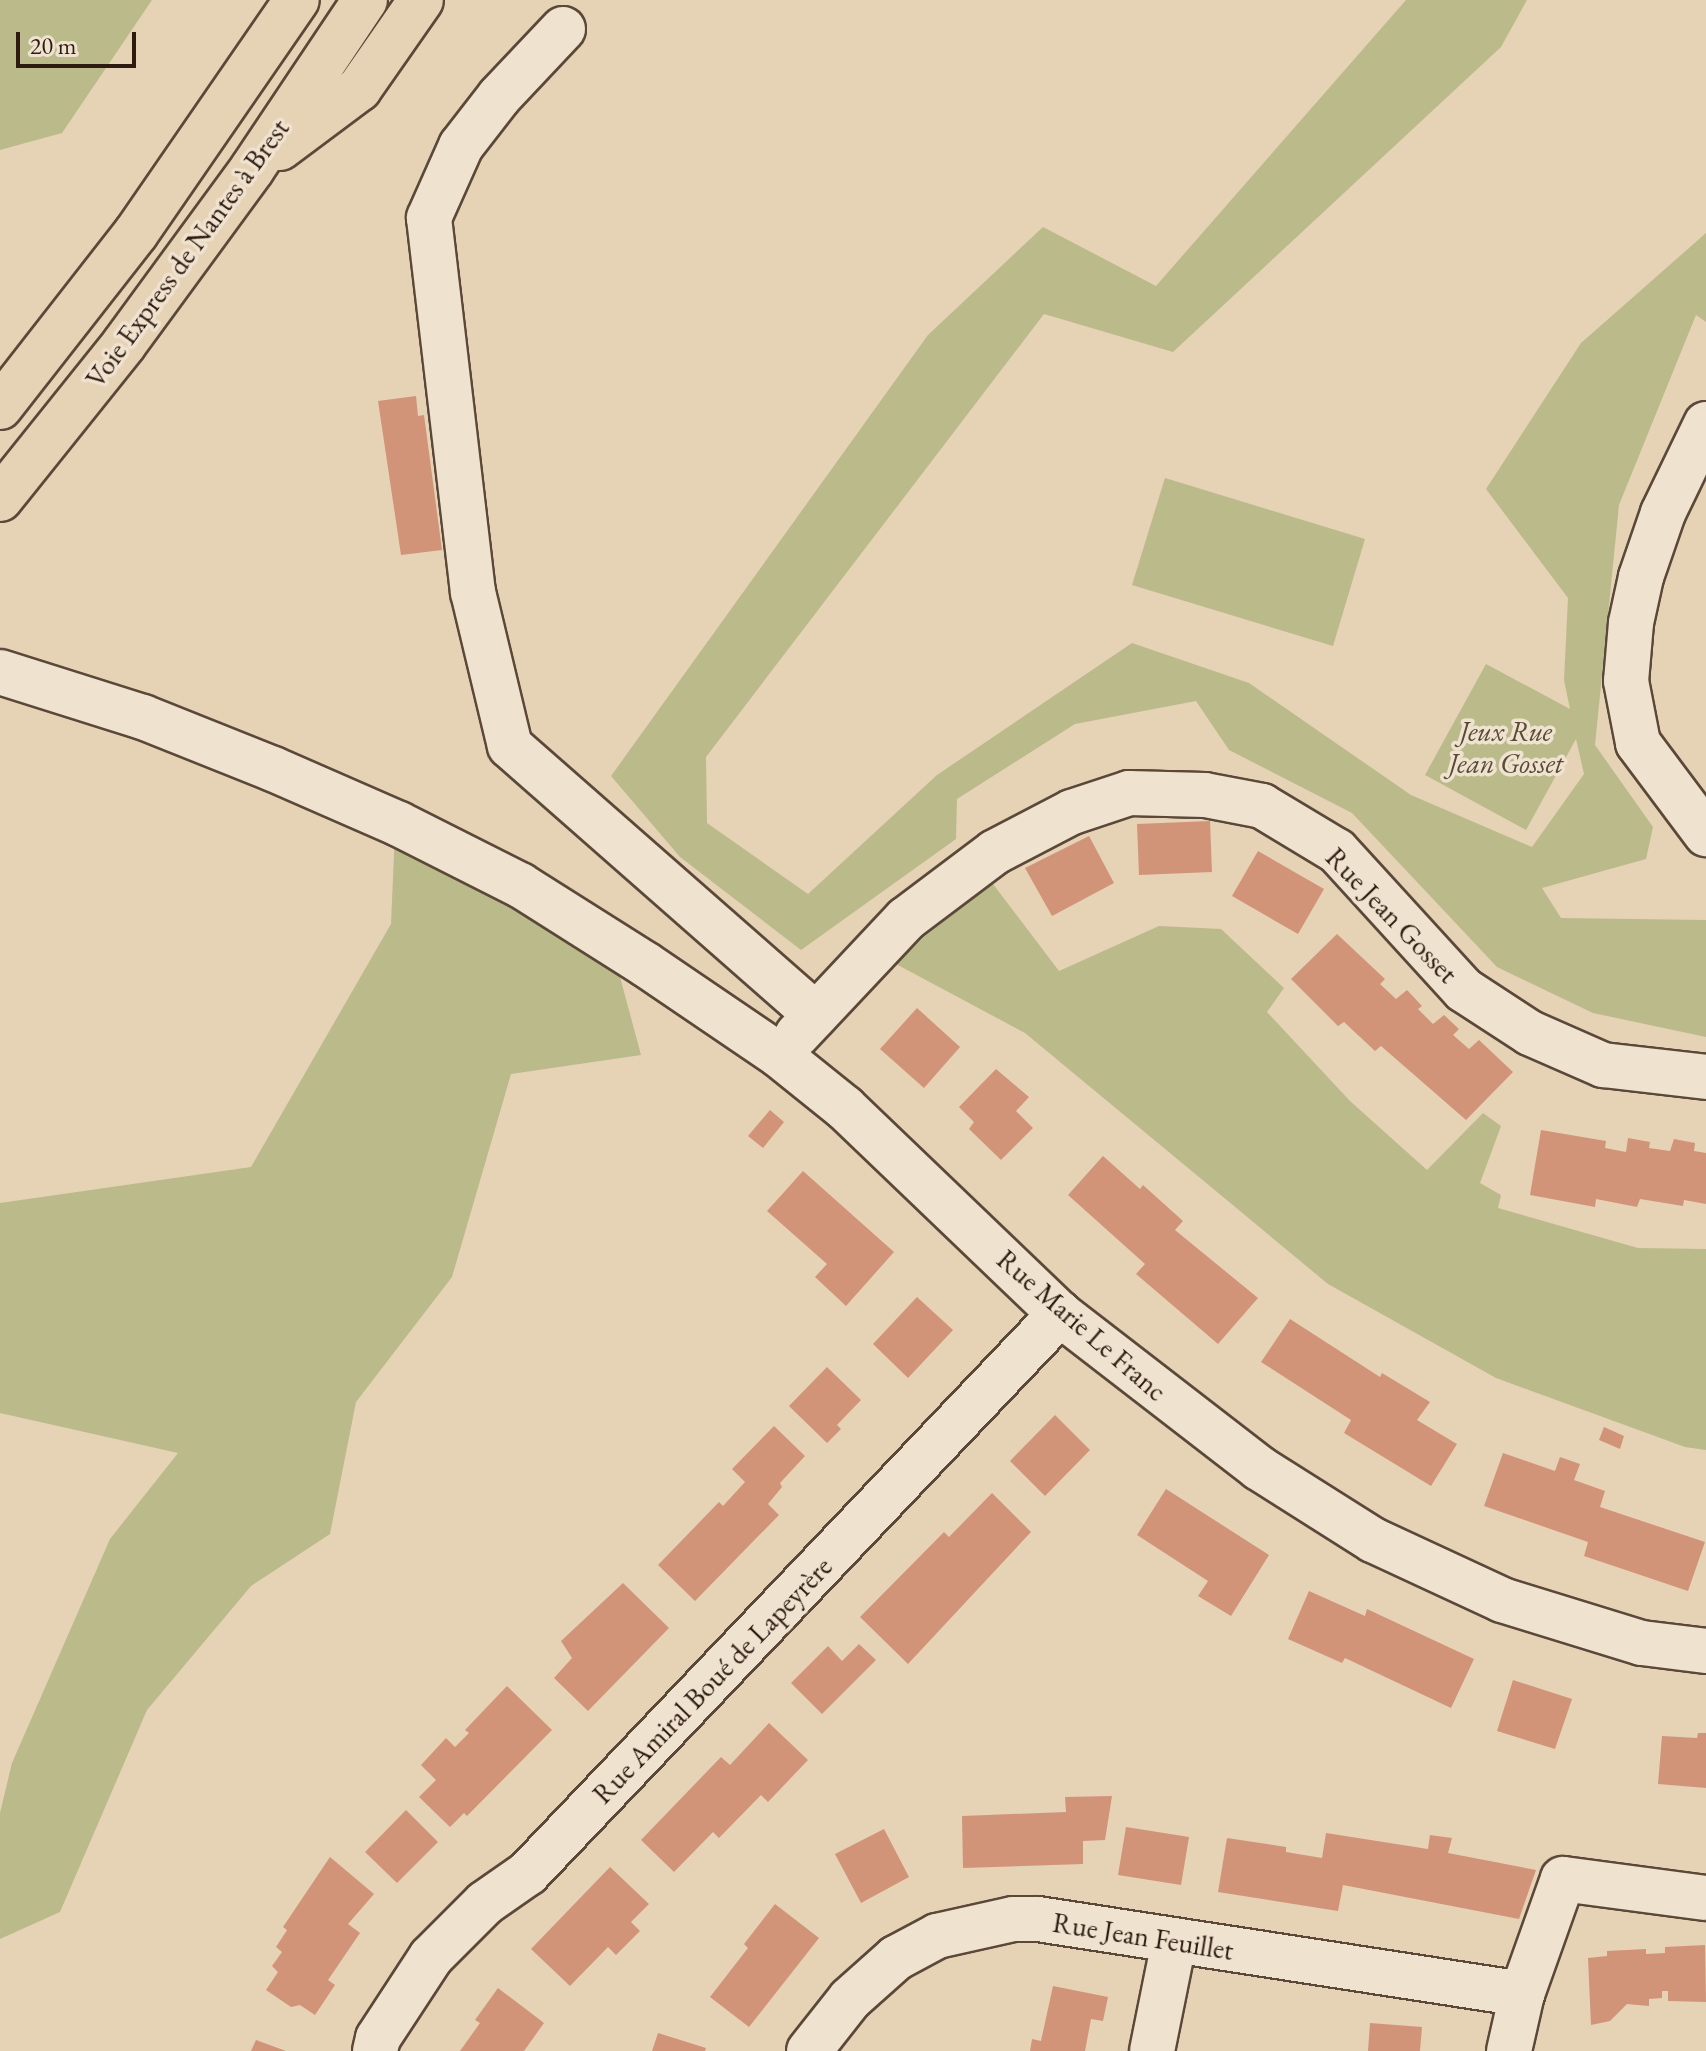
<!DOCTYPE html>
<html>
<head>
<meta charset="utf-8">
<style>
  body { margin:0 }
  #map { position:relative; width:1706px; height:2051px; overflow:hidden; background:#e6d2b5; font-family:"EB Garamond",serif }
  div>[style] { position:absolute }
  .green>* { inset:0; background:#bbba8a }
  .building>* { inset:0; background:#d29478 }
  .roads { filter:drop-shadow(2px 0 #5b4839) drop-shadow(-2px 0 #5b4839) drop-shadow(0 2px #5b4839) drop-shadow(0 -2px #5b4839) }
  .minor>* { height:44px; margin:-22px; padding:0 22px; transform-origin:22px; border-radius:22px; background:#efe2cf }
  .highway>* { height:44px; margin:-22px; padding:0 22px; transform-origin:22px; border-radius:22px; background:#e6d2b5 }
  span { translate:-50% -50%; white-space:nowrap; text-align:center; line-height:1.15; -webkit-text-stroke:7px #efe2cf; paint-order:stroke }
  .street-label { font-size:28px; color:#2d1a10 }
  .park-label { font-size:28px; color:#584a35; font-style:italic }
  .scale { position:absolute; left:16px; top:32px; width:120px; height:36px; box-sizing:border-box; border:4px solid #2d1a10; border-top:0; padding-left:10px; font-size:24px; line-height:28px; white-space:nowrap; color:#2d1a10; -webkit-text-stroke:6px #efe2cf; paint-order:stroke }
</style>
</head>
<body>
<div id="map">
  <div class="green">
    <i style="clip-path:polygon(0 0,152px 0,62px 133px,0 150px)"></i>
    <i style="clip-path:polygon(1406px 0,1527px 0,1501px 47px,1173px 352px,1044px 314px,706px 757px,707px 823px,808px 894px,937px 775px,1132px 643px,1249px 683px,1411px 795px,1532px 847px,1584px 774px,1576px 739px,1526px 830px,1425px 775px,1486px 664px,1570px 709px,1564px 680px,1568px 598px,1486px 489px,1581px 343px,1706px 233px,1706px 322px,1696px 315px,1619px 505px,1595px 745px,1653px 827px,1646px 859px,1542px 888px,1561px 918px,1706px 920px,1706px 1037px,1593px 1013px,1497px 967px,1352px 813px,1229px 750px,1196px 701px,1075px 724px,957px 799px,956px 839px,801px 950px,680px 857px,611px 776px,928px 335px,1043px 227px,1156px 286px)"></i>
    <i style="clip-path:polygon(1165px 478px,1365px 539px,1333px 646px,1132px 585px)"></i>
    <i style="clip-path:polygon(395px 831px,613px 951px,641px 1055px,511px 1074px,452px 1277px,356px 1402px,330px 1534px,251px 1586px,147px 1710px,60px 1912px,0 1939px,0 1813px,12px 1763px,110px 1539px,178px 1453px,0 1413px,0 1203px,251px 1167px,391px 924px)"></i>
    <i style="clip-path:polygon(993px 884px,1059px 971px,1159px 926px,1221px 929px,1284px 988px,1267px 1012px,1350px 1101px,1427px 1170px,1483px 1113px,1501px 1126px,1480px 1183px,1501px 1195px,1498px 1208px,1638px 1248px,1706px 1249px,1706px 1450px,1685px 1447px,1496px 1378px,1328px 1284px,1025px 1033px,896px 964px,926px 935px)"></i>
  </div>
  <div class="building">
    <i style="clip-path:polygon(416px 396px,418px 416px,424px 415px,442px 550px,401px 555px,378px 401px)"></i>
    <i style="clip-path:polygon(1210px 821px,1212px 872px,1139px 875px,1137px 824px)"></i>
    <i style="clip-path:polygon(1089px 836px,1114px 883px,1052px 916px,1025px 868px)"></i>
    <i style="clip-path:polygon(1258px 851px,1324px 889px,1298px 934px,1232px 896px)"></i>
    <i style="clip-path:polygon(1337px 934px,1385px 979px,1380px 984px,1396px 999px,1407px 990px,1422px 1006px,1418px 1009px,1433px 1024px,1444px 1015px,1459px 1029px,1453px 1035px,1469px 1049px,1479px 1040px,1513px 1072px,1466px 1120px,1381px 1046px,1375px 1051px,1344px 1022px,1338px 1026px,1291px 979px)"></i>
    <i style="clip-path:polygon(917px 1008px,960px 1047px,924px 1088px,880px 1049px)"></i>
    <i style="clip-path:polygon(996px 1069px,1029px 1097px,1016px 1111px,1033px 1128px,1001px 1160px,969px 1129px,974px 1122px,959px 1107px)"></i>
    <i style="clip-path:polygon(770px 1110px,784px 1122px,763px 1148px,748px 1136px)"></i>
    <i style="clip-path:polygon(1541px 1130px,1606px 1141px,1605px 1148px,1626px 1152px,1628px 1138px,1650px 1142px,1649px 1148px,1670px 1151px,1674px 1139px,1695px 1143px,1694px 1151px,1706px 1153px,1706px 1204px,1684px 1200px,1683px 1206px,1640px 1199px,1637px 1207px,1596px 1199px,1595px 1207px,1530px 1195px)"></i>
    <i style="clip-path:polygon(1103px 1156px,1140px 1189px,1143px 1185px,1183px 1221px,1175px 1230px,1258px 1298px,1218px 1344px,1136px 1274px,1145px 1264px,1068px 1195px)"></i>
    <i style="clip-path:polygon(803px 1171px,894px 1252px,846px 1306px,815px 1277px,827px 1264px,767px 1211px)"></i>
    <i style="clip-path:polygon(917px 1297px,953px 1330px,908px 1378px,873px 1344px)"></i>
    <i style="clip-path:polygon(1290px 1319px,1380px 1377px,1382px 1373px,1430px 1402px,1417px 1420px,1457px 1444px,1431px 1486px,1344px 1433px,1351px 1420px,1261px 1362px)"></i>
    <i style="clip-path:polygon(827px 1367px,861px 1400px,837px 1425px,841px 1429px,827px 1443px,789px 1406px)"></i>
    <i style="clip-path:polygon(1055px 1415px,1090px 1450px,1045px 1496px,1010px 1461px)"></i>
    <i style="clip-path:polygon(774px 1426px,805px 1456px,780px 1483px,782px 1487px,768px 1504px,779px 1515px,695px 1601px,658px 1565px,719px 1502px,723px 1506px,745px 1482px,732px 1469px)"></i>
    <i style="clip-path:polygon(1604px 1427px,1624px 1436px,1620px 1449px,1599px 1440px)"></i>
    <i style="clip-path:polygon(1503px 1453px,1555px 1471px,1560px 1457px,1580px 1464px,1574px 1480px,1605px 1491px,1600px 1507px,1705px 1542px,1688px 1591px,1584px 1556px,1588px 1542px,1484px 1506px)"></i>
    <i style="clip-path:polygon(1166px 1489px,1269px 1555px,1231px 1616px,1198px 1596px,1208px 1581px,1137px 1535px)"></i>
    <i style="clip-path:polygon(992px 1493px,1031px 1532px,908px 1664px,860px 1617px,944px 1532px,949px 1537px)"></i>
    <i style="clip-path:polygon(623px 1583px,669px 1628px,588px 1711px,554px 1678px,572px 1658px,561px 1641px)"></i>
    <i style="clip-path:polygon(1309px 1591px,1365px 1616px,1367px 1609px,1474px 1659px,1451px 1708px,1345px 1658px,1342px 1663px,1288px 1639px)"></i>
    <i style="clip-path:polygon(859px 1644px,876px 1660px,822px 1714px,791px 1683px,828px 1646px,842px 1661px)"></i>
    <i style="clip-path:polygon(1513px 1680px,1572px 1699px,1555px 1749px,1497px 1731px)"></i>
    <i style="clip-path:polygon(507px 1686px,552px 1730px,467px 1816px,464px 1813px,450px 1827px,419px 1797px,436px 1780px,421px 1765px,446px 1738px,455px 1747px,469px 1733px,465px 1730px)"></i>
    <i style="clip-path:polygon(769px 1723px,808px 1760px,768px 1802px,761px 1795px,719px 1838px,713px 1832px,674px 1872px,641px 1840px,721px 1757px,730px 1765px)"></i>
    <i style="clip-path:polygon(1698px 1733px,1706px 1733px,1706px 1788px,1658px 1784px,1662px 1736px,1697px 1738px)"></i>
    <i style="clip-path:polygon(1112px 1796px,1105px 1840px,1083px 1841px,1083px 1864px,963px 1868px,962px 1816px,1066px 1812px,1065px 1797px)"></i>
    <i style="clip-path:polygon(406px 1810px,438px 1842px,397px 1883px,365px 1852px)"></i>
    <i style="clip-path:polygon(1126px 1827px,1189px 1837px,1181px 1885px,1118px 1875px)"></i>
    <i style="clip-path:polygon(884px 1829px,909px 1877px,861px 1903px,835px 1854px)"></i>
    <i style="clip-path:polygon(1326px 1833px,1428px 1849px,1430px 1835px,1452px 1838px,1448px 1853px,1536px 1870px,1519px 1919px,1343px 1885px,1338px 1911px,1218px 1892px,1227px 1838px,1286px 1847px,1286px 1852px,1322px 1858px)"></i>
    <i style="clip-path:polygon(330px 1857px,374px 1894px,348px 1924px,360px 1933px,328px 1980px,335px 1985px,315px 2015px,300px 2005px,291px 2007px,266px 1990px,278px 1972px,272px 1966px,282px 1952px,276px 1947px,287px 1930px,283px 1927px)"></i>
    <i style="clip-path:polygon(610px 1867px,649px 1904px,631px 1922px,640px 1931px,616px 1955px,608px 1947px,570px 1986px,531px 1949px)"></i>
    <i style="clip-path:polygon(775px 1904px,819px 1938px,749px 2027px,710px 1997px,748px 1948px,744px 1944px)"></i>
    <i style="clip-path:polygon(1705px 1945px,1706px 2002px,1668px 2001px,1668px 1991px,1662px 1991px,1662px 1998px,1649px 1999px,1649px 2006px,1627px 2004px,1610px 2021px,1591px 2025px,1588px 1958px,1607px 1956px,1607px 1951px,1646px 1949px,1646px 1954px,1665px 1953px,1665px 1947px)"></i>
    <i style="clip-path:polygon(1053px 1986px,1108px 1997px,1103px 2021px,1091px 2019px,1085px 2051px,1030px 2051px,1032px 2039px,1041px 2041px)"></i>
    <i style="clip-path:polygon(498px 1988px,544px 2023px,524px 2051px,460px 2051px,480px 2023px,475px 2020px)"></i>
    <i style="clip-path:polygon(1370px 2023px,1422px 2027px,1420px 2051px,1368px 2051px)"></i>
    <i style="clip-path:polygon(658px 2033px,706px 2048px,705px 2051px,652px 2051px)"></i>
    <i style="clip-path:polygon(256px 2040px,286px 2051px,251px 2051px)"></i>
  </div>
  <div class="roads">
    <div class="minor">
      <i style="left:563px;top:29px;width:93px;rotate:133.3deg"></i>
      <i style="left:499px;top:97px;width:62px;rotate:127.8deg"></i>
      <i style="left:461px;top:146px;width:79px;rotate:114deg"></i>
      <i style="left:429px;top:218px;width:377px;rotate:83.3deg"></i>
      <i style="left:473px;top:592px;width:158px;rotate:76.5deg"></i>
      <i style="left:510px;top:746px;width:407px;rotate:41.3deg"></i>
      <i style="left:1706px;top:424px;width:99px;rotate:115.8deg"></i>
      <i style="left:1663px;top:513px;width:68px;rotate:109deg"></i>
      <i style="left:1641px;top:577px;width:47px;rotate:102.3deg"></i>
      <i style="left:1631px;top:623px;width:58px;rotate:94.9deg"></i>
      <i style="left:1626px;top:681px;width:63px;rotate:79deg"></i>
      <i style="left:1638px;top:743px;width:114px;rotate:53.2deg"></i>
      <i style="left:0;top:672px;width:150px;rotate:17.5deg"></i>
      <i style="left:143px;top:717px;width:140px;rotate:21.8deg"></i>
      <i style="left:273px;top:769px;width:137px;rotate:23.6deg"></i>
      <i style="left:399px;top:824px;width:136px;rotate:26.8deg"></i>
      <i style="left:520px;top:885px;width:148px;rotate:32.3deg"></i>
      <i style="left:645px;top:964px;width:162px;rotate:34.2deg"></i>
      <i style="left:779px;top:1055px;width:85px;rotate:38.8deg"></i>
      <i style="left:845px;top:1108px;width:298px;rotate:43.8deg"></i>
      <i style="left:1060px;top:1314px;width:252px;rotate:37.7deg"></i>
      <i style="left:1259px;top:1468px;width:135px;rotate:32.3deg"></i>
      <i style="left:1373px;top:1540px;width:142px;rotate:24.9deg"></i>
      <i style="left:1502px;top:1600px;width:146px;rotate:17.1deg"></i>
      <i style="left:1642px;top:1643px;width:64px;rotate:7.1deg"></i>
      <i style="left:797px;top:1035px;width:159px;rotate:-46.8deg"></i>
      <i style="left:906px;top:919px;width:111px;rotate:-37deg"></i>
      <i style="left:995px;top:852px;width:87px;rotate:-27.5deg"></i>
      <i style="left:1072px;top:812px;width:60px;rotate:-18.4deg"></i>
      <i style="left:1129px;top:793px;width:76px;rotate:1.5deg"></i>
      <i style="left:1205px;top:795px;width:58px;rotate:10.9deg"></i>
      <i style="left:1262px;top:806px;width:87px;rotate:31deg"></i>
      <i style="left:1337px;top:851px;width:188px;rotate:47.6deg"></i>
      <i style="left:1464px;top:990px;width:79px;rotate:33.1deg"></i>
      <i style="left:1530px;top:1033px;width:80px;rotate:23.7deg"></i>
      <i style="left:1603px;top:1065px;width:104px;rotate:6.6deg"></i>
      <i style="left:375px;top:2051px;width:13px;rotate:-77deg"></i>
      <i style="left:378px;top:2038px;width:97px;rotate:-56.8deg"></i>
      <i style="left:431px;top:1957px;width:76px;rotate:-45deg"></i>
      <i style="left:485px;top:1903px;width:52px;rotate:-34.9deg"></i>
      <i style="left:528px;top:1873px;width:772px;rotate:-46.42deg"></i>
      <i style="left:809px;top:2051px;width:66px;rotate:-51.7deg"></i>
      <i style="left:850px;top:1999px;width:62px;rotate:-41.7deg"></i>
      <i style="left:896px;top:1958px;width:47px;rotate:-28.2deg"></i>
      <i style="left:937px;top:1936px;width:78px;rotate:-12.6deg"></i>
      <i style="left:1013px;top:1919px;width:25px"></i>
      <i style="left:1038px;top:1919px;width:490px;rotate:8.8deg"></i>
      <i style="left:1152px;top:2051px;width:111px;rotate:-78.6deg"></i>
      <i style="left:1509px;top:2051px;width:58px;rotate:-77.2deg"></i>
      <i style="left:1522px;top:1994px;width:122px;rotate:-70.4deg"></i>
      <i style="left:1563px;top:1879px;width:144px;rotate:7.6deg"></i>
    </div>
    <div class="highway">
      <i style="left:280px;top:148px;width:99px;rotate:-36.8deg"></i>
      <i style="left:359px;top:89px;width:108px;rotate:-55.1deg"></i>
      <i style="left:0;top:407px;width:221px;rotate:-52deg"></i>
      <i style="left:136px;top:233px;width:283px;rotate:-55.4deg"></i>
      <i style="left:0;top:499px;width:198px;rotate:-51.3deg"></i>
      <i style="left:124px;top:344px;width:217px;rotate:-53.8deg"></i>
      <i style="left:252px;top:169px;width:203px;rotate:-56.2deg"></i>
    </div>
  </div>
  <div class="street-label">
    <span style="left:187px;top:253px;rotate:-54deg">Voie Express de Nantes à Brest</span>
    <span style="left:1392px;top:915px;rotate:46deg">Rue Jean Gosset</span>
    <span style="left:1082px;top:1325px;rotate:41deg">Rue Marie Le Franc</span>
    <span style="left:712px;top:1680px;rotate:-46deg">Rue Amiral Boué de Lapeyrère</span>
    <span style="left:1143px;top:1936px;rotate:9deg">Rue Jean Feuillet</span>
  </div>
  <div class="park-label">
    <span style="left:1506px;top:747px">Jeux Rue<br>Jean Gosset</span>
  </div>
  <div class="scale">20 m</div>
</div>
</body>
</html>
